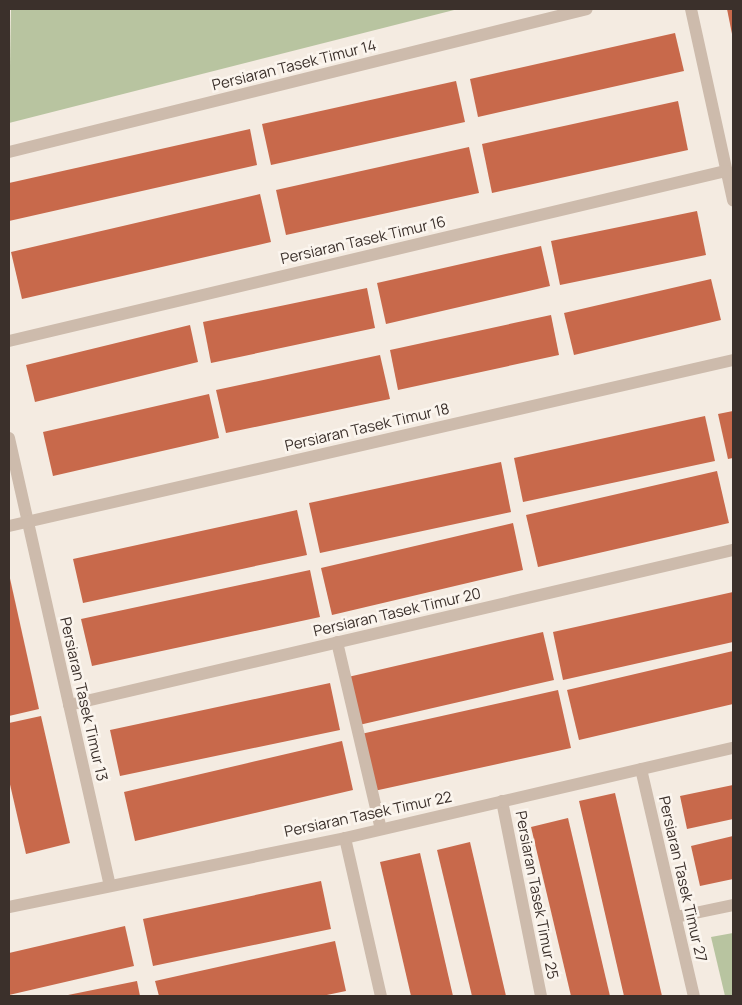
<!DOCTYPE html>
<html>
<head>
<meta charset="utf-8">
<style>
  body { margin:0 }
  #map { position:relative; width:742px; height:1005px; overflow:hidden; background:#f4ebe1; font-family:Manrope,sans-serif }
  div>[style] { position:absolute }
  .green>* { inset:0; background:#b8c4a0 }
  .building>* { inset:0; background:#c8694b }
  .minor>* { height:12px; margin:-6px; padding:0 6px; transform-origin:6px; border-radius:6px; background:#cdbbac }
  span { translate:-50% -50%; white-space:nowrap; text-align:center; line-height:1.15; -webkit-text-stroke:5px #fbf5ee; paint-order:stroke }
  .street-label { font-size:15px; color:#3b302b }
  .frame { position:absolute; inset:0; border:10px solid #3b302b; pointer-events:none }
</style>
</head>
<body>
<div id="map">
  <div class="green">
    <i style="clip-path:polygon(11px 9px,458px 9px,9px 123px)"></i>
    <i style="clip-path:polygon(733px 933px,733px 996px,725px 996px,711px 937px)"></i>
  </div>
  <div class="building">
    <i style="clip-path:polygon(727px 9px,733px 9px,733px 34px,732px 34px)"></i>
    <i style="clip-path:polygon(675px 33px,684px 71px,478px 117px,470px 79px)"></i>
    <i style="clip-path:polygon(456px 81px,465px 122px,271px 165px,262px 124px)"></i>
    <i style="clip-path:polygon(678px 101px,688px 150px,492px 193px,482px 144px)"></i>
    <i style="clip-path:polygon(250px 129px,257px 165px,9px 221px,9px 183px)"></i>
    <i style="clip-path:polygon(469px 147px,479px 193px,286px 235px,276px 190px)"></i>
    <i style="clip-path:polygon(260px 194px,271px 242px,22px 299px,11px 252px)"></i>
    <i style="clip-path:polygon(697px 211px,706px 255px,560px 285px,551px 241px)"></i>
    <i style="clip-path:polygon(541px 246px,550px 286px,386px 324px,377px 283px)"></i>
    <i style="clip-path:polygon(711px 279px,721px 320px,574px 355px,564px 313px)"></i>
    <i style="clip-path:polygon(367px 288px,375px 328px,211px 363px,203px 322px)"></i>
    <i style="clip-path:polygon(551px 315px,559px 355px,398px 390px,390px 350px)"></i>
    <i style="clip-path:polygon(190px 325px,198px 362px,35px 402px,26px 365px)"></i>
    <i style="clip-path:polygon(380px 355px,390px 399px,226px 433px,216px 390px)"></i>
    <i style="clip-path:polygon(209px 394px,219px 438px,53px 476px,43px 432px)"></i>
    <i style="clip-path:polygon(733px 411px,733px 458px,728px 459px,718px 414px)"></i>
    <i style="clip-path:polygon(705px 416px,715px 461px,523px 502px,514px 458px)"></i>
    <i style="clip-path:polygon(501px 462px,511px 512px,320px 553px,309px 503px)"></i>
    <i style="clip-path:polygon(717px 471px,729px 523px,538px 567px,526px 515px)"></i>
    <i style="clip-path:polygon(297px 510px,307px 555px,83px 603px,73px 559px)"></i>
    <i style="clip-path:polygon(513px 523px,523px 570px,332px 615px,321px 568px)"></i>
    <i style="clip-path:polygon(310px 570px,320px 617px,92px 666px,81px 619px)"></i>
    <i style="clip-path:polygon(9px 574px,39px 709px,9px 716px)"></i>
    <i style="clip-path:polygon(733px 592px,733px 642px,563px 680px,553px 632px)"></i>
    <i style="clip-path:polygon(543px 632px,554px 680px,359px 725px,348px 677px)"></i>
    <i style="clip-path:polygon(733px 651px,733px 704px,579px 740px,567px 690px)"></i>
    <i style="clip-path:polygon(330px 683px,340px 730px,120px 776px,110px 730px)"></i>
    <i style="clip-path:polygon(558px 690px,571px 748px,374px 791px,361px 734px)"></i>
    <i style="clip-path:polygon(41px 716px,70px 843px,26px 854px,9px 780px,9px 723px)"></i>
    <i style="clip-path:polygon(342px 741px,353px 790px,135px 841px,124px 792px)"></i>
    <i style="clip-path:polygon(733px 785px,733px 819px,687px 829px,680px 796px)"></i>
    <i style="clip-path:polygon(615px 793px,662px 996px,624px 996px,579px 801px)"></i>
    <i style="clip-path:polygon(568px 818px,610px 996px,571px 996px,531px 827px)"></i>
    <i style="clip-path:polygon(733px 836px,733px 879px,700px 886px,691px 846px)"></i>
    <i style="clip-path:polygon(470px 842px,506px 996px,472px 996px,437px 850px)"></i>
    <i style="clip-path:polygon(420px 853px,453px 996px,411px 996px,380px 862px)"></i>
    <i style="clip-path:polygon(321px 881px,331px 929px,153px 966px,143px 919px)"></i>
    <i style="clip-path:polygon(125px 926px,134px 966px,9px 995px,9px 953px)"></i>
    <i style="clip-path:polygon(335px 941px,346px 991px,322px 996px,159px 996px,155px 981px)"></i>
    <i style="clip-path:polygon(137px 981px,140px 996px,68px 996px,68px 995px)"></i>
  </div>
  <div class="minor">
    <i style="left:691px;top:9px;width:196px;rotate:77.6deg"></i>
    <i style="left:9px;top:152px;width:595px;rotate:-13.9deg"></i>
    <i style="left:9px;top:341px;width:737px;rotate:-13.34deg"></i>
    <i style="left:9px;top:438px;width:456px;rotate:77.3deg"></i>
    <i style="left:9px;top:526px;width:743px;rotate:-12.91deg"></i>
    <i style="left:337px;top:642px;width:192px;rotate:76.8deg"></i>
    <i style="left:69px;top:705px;width:682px;rotate:-13.14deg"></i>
    <i style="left:641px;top:769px;width:233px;rotate:76.9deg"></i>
    <i style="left:502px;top:801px;width:199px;rotate:78.7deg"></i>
    <i style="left:345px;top:838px;width:162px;rotate:77.2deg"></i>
    <i style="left:9px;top:907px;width:343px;rotate:-11.6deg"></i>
    <i style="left:345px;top:838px;width:398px;rotate:-13.1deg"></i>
    <i style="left:676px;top:917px;width:58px;rotate:-11.9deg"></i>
  </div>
  <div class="street-label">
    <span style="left:294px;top:65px;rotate:-14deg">Persiaran Tasek Timur 14</span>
    <span style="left:363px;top:240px;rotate:-13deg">Persiaran Tasek Timur 16</span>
    <span style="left:367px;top:427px;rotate:-13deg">Persiaran Tasek Timur 18</span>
    <span style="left:397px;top:612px;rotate:-13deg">Persiaran Tasek Timur 20</span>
    <span style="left:84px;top:699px;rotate:77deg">Persiaran Tasek Timur 13</span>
    <span style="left:368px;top:814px;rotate:-12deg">Persiaran Tasek Timur 22</span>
    <span style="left:683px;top:879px;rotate:77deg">Persiaran Tasek Timur 27</span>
    <span style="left:537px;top:895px;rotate:79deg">Persiaran Tasek Timur 25</span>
  </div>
  <div class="frame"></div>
</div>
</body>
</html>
